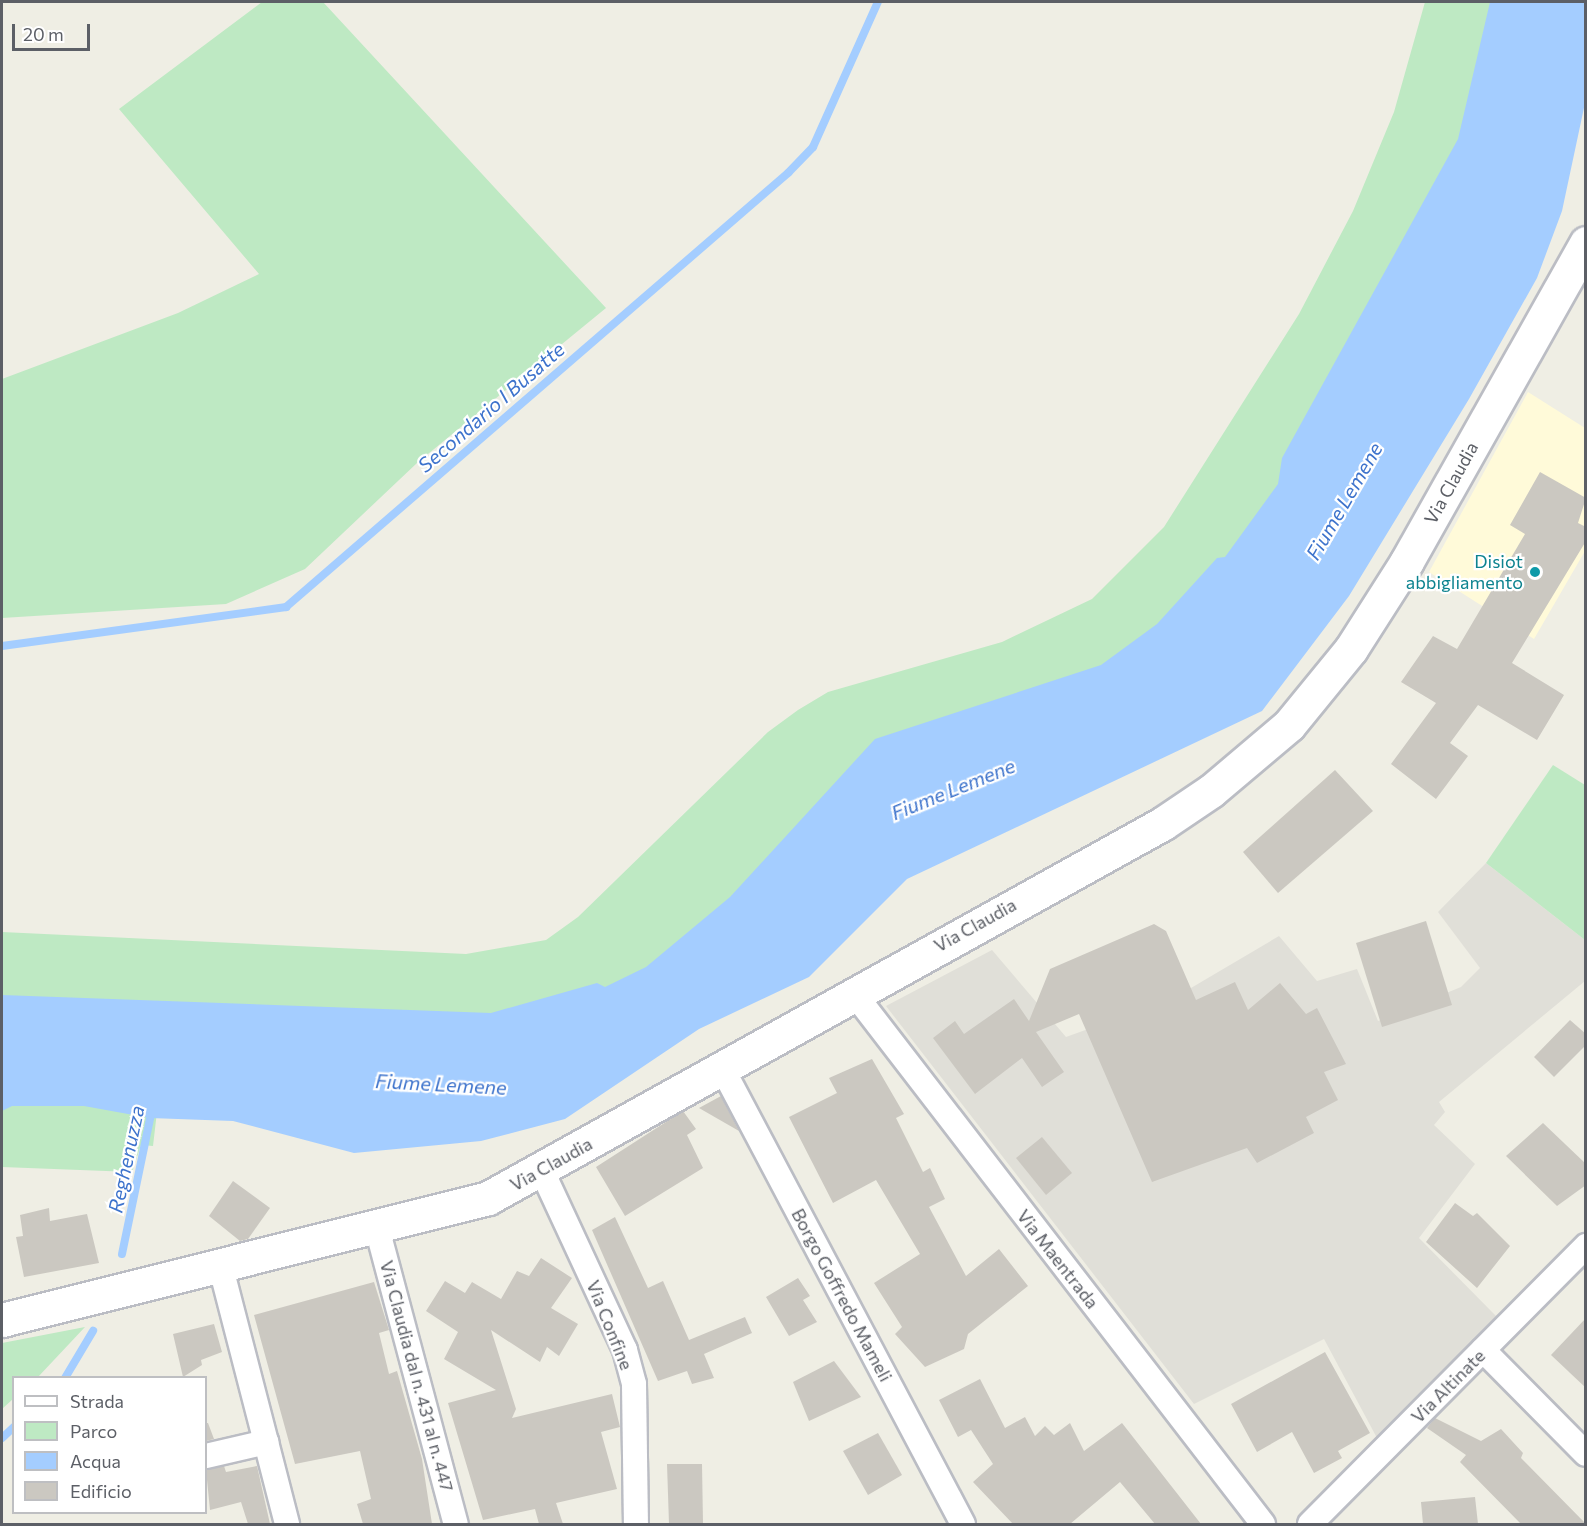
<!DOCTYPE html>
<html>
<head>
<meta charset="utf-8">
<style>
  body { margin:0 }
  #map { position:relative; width:1587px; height:1526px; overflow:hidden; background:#efeee4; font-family:Commissioner,sans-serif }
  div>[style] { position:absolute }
  .commercial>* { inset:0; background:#fffad9 }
  .industrial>* { inset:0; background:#e0dfd8 }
  .green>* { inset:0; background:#bee9c3 }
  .water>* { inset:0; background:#a4cdff }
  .stream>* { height:8px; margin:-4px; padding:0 4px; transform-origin:4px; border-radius:4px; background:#a4cdff }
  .building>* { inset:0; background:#cbc8c1 }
  .roads { filter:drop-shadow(2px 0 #bbbdc4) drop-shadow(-2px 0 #bbbdc4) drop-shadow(0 2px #bbbdc4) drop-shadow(0 -2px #bbbdc4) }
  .street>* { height:24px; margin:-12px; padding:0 12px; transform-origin:12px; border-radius:12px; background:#fff }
  .secondary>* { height:33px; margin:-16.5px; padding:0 16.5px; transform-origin:16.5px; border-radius:16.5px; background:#fff }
  .dots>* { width:16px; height:16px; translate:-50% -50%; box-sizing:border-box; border:3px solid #fff; border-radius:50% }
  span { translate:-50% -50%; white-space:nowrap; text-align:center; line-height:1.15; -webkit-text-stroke:4.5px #fff; paint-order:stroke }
  .street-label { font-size:18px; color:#5c5f66 }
  .culture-label { font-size:18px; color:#0d838f }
  .right { translate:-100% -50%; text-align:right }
  .water-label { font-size:20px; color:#3d73cc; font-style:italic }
  .frame { position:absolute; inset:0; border:3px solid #5c5f66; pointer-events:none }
  .legend { position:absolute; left:12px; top:1376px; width:195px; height:138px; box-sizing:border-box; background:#fff; border:2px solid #bebfc2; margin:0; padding:8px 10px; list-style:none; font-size:18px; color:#5c5f66 }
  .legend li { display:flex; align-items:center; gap:12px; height:30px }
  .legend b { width:30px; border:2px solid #bebfc2 }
  .scale { position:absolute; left:12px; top:24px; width:78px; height:27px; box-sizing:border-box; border:3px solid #5c5f66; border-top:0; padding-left:8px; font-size:18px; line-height:21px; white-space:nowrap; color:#5c5f66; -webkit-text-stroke:4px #fff; paint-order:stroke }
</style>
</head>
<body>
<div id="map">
  <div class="commercial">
    <i style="clip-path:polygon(1528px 392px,1585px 428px,1585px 551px,1534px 639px,1429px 572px)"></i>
  </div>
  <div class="industrial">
    <i style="clip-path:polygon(1486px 863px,1585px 940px,1585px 981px,1439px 1102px,1445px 1112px,1434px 1125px,1475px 1164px,1419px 1238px,1496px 1316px,1377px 1438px,1324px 1339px,1194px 1404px,886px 1006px,992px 950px,1066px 1037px,1174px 998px,1279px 936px,1317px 981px,1357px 969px,1378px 1021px,1461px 987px,1480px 968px,1438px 912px)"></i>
  </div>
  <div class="green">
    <i style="clip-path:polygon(262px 2px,323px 2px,606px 308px,417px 463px,305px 569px,226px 604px,2px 618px,2px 379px,178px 313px,259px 274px,119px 109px)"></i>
    <i style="clip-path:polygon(1425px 2px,1555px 2px,1347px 514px,869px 849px,744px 995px,160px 1086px,153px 1146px,141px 1145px,132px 1172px,2px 1167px,2px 932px,466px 954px,546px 940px,578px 917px,768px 732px,798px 710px,828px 692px,1002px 642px,1092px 599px,1164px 527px,1299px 314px,1353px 211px,1394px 112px)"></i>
    <i style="clip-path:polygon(1553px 765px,1585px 785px,1585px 940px,1486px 863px)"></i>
    <i style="clip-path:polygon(85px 1327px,38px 1377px,14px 1378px,13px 1399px,2px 1409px,2px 1343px)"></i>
  </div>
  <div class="water">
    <i style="clip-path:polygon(1490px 2px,1585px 2px,1585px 103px,1562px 211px,1537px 278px,1469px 399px,1349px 596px,1262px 711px,907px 879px,809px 977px,699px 1029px,565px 1119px,481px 1141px,354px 1153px,233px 1121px,150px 1118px,84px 1106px,12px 1106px,2px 1111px,2px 995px,491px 1013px,597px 983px,605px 987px,646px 967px,730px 897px,875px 739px,1101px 665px,1157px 624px,1217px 558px,1225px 557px,1278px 484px,1282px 458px,1458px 139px)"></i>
  </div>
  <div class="stream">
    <i style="left:2px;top:646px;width:287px;rotate:-7.8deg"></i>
    <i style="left:286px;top:607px;width:664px;rotate:-40.84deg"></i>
    <i style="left:788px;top:173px;width:36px;rotate:-46deg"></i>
    <i style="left:813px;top:147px;width:159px;rotate:-65.9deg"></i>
    <i style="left:122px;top:1254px;width:148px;rotate:-78.3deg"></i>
    <i style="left:65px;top:1378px;width:55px;rotate:-59.2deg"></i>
    <i style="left:2px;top:1438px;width:16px;rotate:-43deg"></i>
  </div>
  <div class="building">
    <i style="clip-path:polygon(1540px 472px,1586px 498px,1578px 523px,1586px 527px,1586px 541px,1512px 663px,1564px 695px,1537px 740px,1478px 705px,1450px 743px,1468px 756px,1436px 799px,1391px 764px,1436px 703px,1401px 682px,1433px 636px,1457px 649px,1525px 534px,1510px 525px)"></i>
    <i style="clip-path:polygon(1335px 770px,1373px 811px,1278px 893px,1243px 852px)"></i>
    <i style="clip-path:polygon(1426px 921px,1452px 1005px,1382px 1027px,1356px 943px)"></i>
    <i style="clip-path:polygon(1154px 924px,1166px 931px,1196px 1000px,1235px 982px,1248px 1010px,1280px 983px,1306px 1014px,1317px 1008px,1346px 1064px,1324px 1072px,1338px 1100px,1306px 1117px,1314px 1133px,1257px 1163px,1247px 1148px,1152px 1182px,1079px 1014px,1036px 1032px,1064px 1072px,1042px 1087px,1022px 1058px,975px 1094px,933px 1038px,955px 1021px,964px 1034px,1014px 999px,1029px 1021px,1050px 969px)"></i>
    <i style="clip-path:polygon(1570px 1020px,1586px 1034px,1586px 1045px,1554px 1077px,1534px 1057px)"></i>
    <i style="clip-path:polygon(872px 1059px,904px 1114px,896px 1118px,923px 1172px,930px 1168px,945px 1199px,929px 1207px,966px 1276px,999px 1249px,1028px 1286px,968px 1334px,964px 1349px,925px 1367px,895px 1334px,902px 1327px,874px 1283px,920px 1254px,876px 1180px,833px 1203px,789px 1117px,837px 1093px,829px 1078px)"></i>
    <i style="clip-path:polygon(721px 1096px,739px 1131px,699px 1108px)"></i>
    <i style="clip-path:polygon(683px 1111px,696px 1129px,687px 1135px,703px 1168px,625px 1216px,596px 1167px)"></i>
    <i style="clip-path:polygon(1543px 1123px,1586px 1164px,1586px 1185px,1557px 1206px,1506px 1156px)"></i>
    <i style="clip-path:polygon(1042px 1137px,1072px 1173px,1046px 1195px,1016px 1158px)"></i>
    <i style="clip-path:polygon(233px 1181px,270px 1208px,248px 1239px,240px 1241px,209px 1216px)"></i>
    <i style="clip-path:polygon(1455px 1203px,1473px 1216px,1477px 1213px,1510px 1246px,1477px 1288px,1426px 1242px)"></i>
    <i style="clip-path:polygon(49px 1208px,50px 1221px,87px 1214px,99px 1263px,24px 1277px,16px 1237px,23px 1236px,20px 1215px)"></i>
    <i style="clip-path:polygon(615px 1217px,648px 1288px,663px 1281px,689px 1340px,745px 1317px,752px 1333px,704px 1354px,714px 1378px,692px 1384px,687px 1371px,658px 1381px,592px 1230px)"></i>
    <i style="clip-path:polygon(541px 1258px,572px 1278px,551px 1308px,578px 1324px,559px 1356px,547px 1347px,540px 1362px,491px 1330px,516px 1409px,512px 1418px,612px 1394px,620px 1427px,601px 1432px,617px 1489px,556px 1503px,563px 1524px,539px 1524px,535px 1509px,483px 1520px,448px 1403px,496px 1390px,444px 1359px,458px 1332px,426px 1311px,445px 1281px,465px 1293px,472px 1282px,501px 1299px,517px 1271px,529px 1276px)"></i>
    <i style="clip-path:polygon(798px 1278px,810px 1296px,803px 1300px,817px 1322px,789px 1336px,766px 1297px)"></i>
    <i style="clip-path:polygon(374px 1282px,389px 1330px,379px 1333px,389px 1374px,397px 1371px,422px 1459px,432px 1524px,363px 1524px,357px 1504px,371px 1499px,360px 1451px,295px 1464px,254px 1315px)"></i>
    <i style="clip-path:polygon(1586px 1318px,1586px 1388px,1551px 1355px)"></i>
    <i style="clip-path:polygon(214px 1324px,222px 1352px,201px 1360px,202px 1365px,183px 1377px,173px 1334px)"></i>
    <i style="clip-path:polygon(1325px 1352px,1370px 1433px,1338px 1451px,1342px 1458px,1314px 1473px,1292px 1432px,1257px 1452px,1231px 1404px)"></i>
    <i style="clip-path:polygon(834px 1361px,861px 1397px,809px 1421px,793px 1382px)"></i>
    <i style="clip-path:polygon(980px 1379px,1005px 1428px,1025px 1417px,1035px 1436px,1045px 1426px,1054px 1435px,1070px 1423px,1084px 1451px,1122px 1423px,1201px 1524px,1155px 1524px,1120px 1482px,1070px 1524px,1013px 1524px,973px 1482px,993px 1464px,971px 1430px,958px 1437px,939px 1400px)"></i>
    <i style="clip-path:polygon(1435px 1418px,1481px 1441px,1501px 1429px,1523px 1453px,1521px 1458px,1586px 1524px,1521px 1524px,1460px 1462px,1466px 1455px,1427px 1428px)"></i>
    <i style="clip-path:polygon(206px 1423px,208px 1423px,214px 1439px,206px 1441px)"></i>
    <i style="clip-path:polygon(878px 1433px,902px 1475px,868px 1495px,843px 1451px)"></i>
    <i style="clip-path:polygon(667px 1464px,702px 1464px,703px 1524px,669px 1524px)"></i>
    <i style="clip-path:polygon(224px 1466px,226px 1472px,257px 1466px,270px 1524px,248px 1524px,241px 1502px,210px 1510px,206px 1470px)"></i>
    <i style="clip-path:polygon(1475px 1497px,1478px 1524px,1423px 1524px,1421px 1502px)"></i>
  </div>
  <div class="roads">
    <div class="street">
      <i style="left:853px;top:992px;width:672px;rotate:52.38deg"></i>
      <i style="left:721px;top:1066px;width:518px;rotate:62.15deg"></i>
      <i style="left:542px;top:1171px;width:197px;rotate:65.1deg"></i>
      <i style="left:625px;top:1350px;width:35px;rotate:75deg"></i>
      <i style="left:634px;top:1384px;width:140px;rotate:89.2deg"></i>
      <i style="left:377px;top:1228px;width:306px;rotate:75.1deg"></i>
      <i style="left:1483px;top:1350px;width:146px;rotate:45.3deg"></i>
      <i style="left:266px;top:1442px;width:85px;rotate:75.6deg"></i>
      <i style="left:206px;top:1456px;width:62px;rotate:-13.1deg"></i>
      <i style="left:266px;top:1442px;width:180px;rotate:-104.5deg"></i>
      <i style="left:1310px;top:1524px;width:392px;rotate:-45.2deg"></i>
    </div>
    <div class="secondary">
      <i style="left:2px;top:1320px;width:501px;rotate:-14.09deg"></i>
      <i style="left:488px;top:1198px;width:771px;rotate:-29.03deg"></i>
      <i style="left:1162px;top:824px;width:59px;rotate:-34deg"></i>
      <i style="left:1211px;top:791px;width:102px;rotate:-40.2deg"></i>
      <i style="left:1289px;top:725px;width:98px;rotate:-50.8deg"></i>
      <i style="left:1351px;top:649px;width:104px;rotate:-57.5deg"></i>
      <i style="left:1407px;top:561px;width:365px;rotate:-60.6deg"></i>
    </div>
  </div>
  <div class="dots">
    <i style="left:1535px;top:572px;background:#0f9aa8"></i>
  </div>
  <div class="street-label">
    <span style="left:1451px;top:483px;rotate:-61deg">Via Claudia</span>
    <span style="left:975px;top:925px;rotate:-29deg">Via Claudia</span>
    <span style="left:551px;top:1164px;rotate:-29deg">Via Claudia</span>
    <span style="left:1058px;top:1259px;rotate:52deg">Via Maentrada</span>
    <span style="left:842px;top:1295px;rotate:62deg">Borgo Goffredo Mameli</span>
    <span style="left:610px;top:1325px;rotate:68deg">Via Confine</span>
    <span style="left:417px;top:1376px;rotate:75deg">Via Claudia dal n. 431 al n. 447</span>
    <span style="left:1448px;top:1386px;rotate:-45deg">Via Altinate</span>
  </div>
  <div class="culture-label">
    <span class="right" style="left:1523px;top:572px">Disiot<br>abbigliamento</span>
  </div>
  <div class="water-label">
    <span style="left:491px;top:407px;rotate:-41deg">Secondario I Busatte</span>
    <span style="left:1344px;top:501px;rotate:-60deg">Fiume Lemene</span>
    <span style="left:953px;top:789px;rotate:-22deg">Fiume Lemene</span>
    <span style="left:441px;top:1084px;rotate:3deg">Fiume Lemene</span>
    <span style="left:126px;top:1159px;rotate:-78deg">Reghenuzza</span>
  </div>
  <div class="frame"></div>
  <ul class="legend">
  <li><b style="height:8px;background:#fff"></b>Strada</li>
  <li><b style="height:16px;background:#bee9c3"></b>Parco</li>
  <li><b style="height:16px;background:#a4cdff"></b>Acqua</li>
  <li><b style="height:16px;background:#cbc8c1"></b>Edificio</li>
  </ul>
  <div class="scale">20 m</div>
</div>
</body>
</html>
